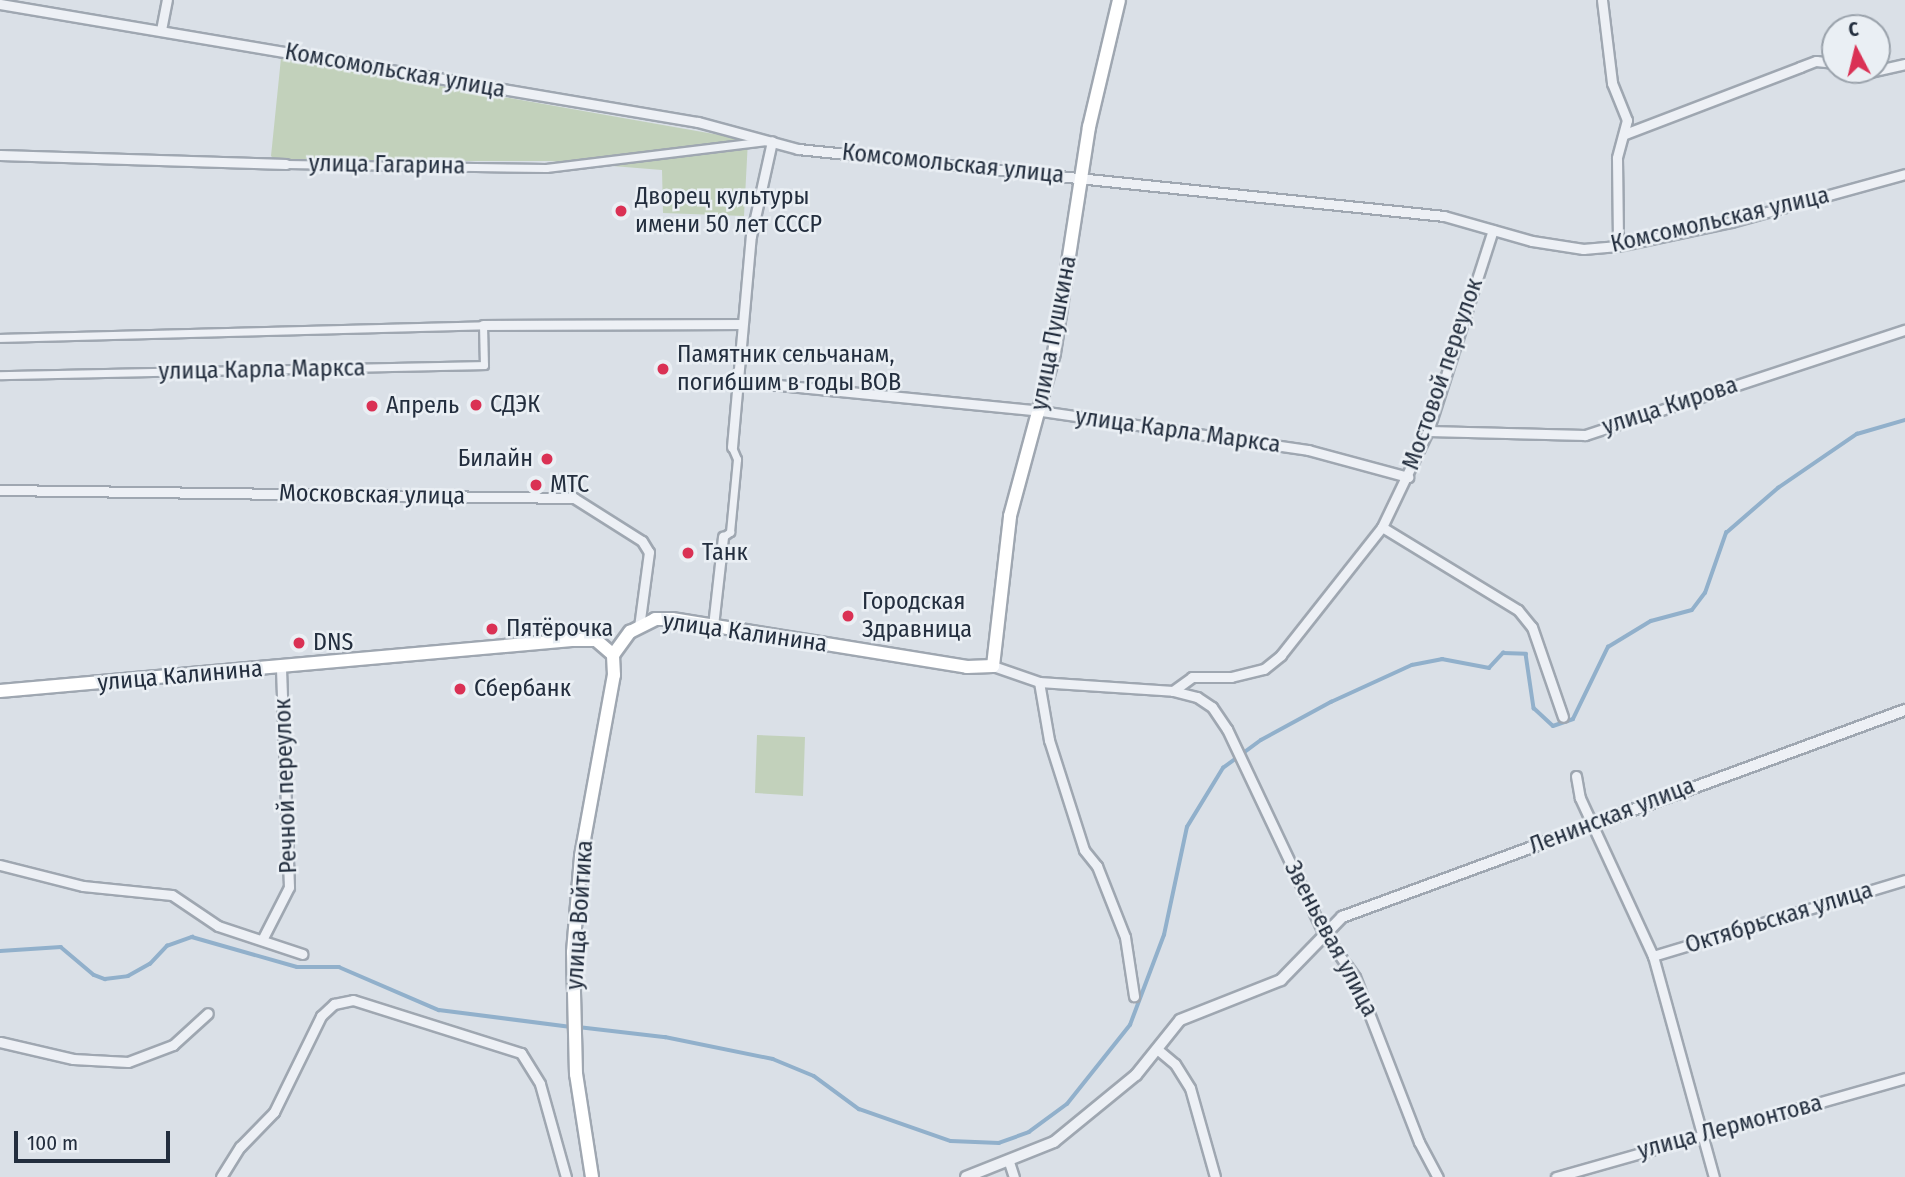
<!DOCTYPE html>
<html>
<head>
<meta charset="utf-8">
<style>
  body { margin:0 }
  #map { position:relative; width:1905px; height:1177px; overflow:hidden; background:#dae0e7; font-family:"Fira Sans Condensed",sans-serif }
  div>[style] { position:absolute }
  .green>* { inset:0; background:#c2d1bb }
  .stream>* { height:3.5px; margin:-1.75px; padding:0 1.75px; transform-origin:1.75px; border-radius:1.75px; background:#91b0cb }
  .roads { filter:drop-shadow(2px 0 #9fa7b1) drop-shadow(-2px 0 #9fa7b1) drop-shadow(0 2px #9fa7b1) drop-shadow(0 -2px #9fa7b1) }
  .pedestrian>* { height:7px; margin:-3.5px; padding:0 3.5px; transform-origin:3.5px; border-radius:3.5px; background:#edf0f5 }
  .minor>* { height:9px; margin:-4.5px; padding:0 4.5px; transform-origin:4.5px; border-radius:4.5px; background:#edf0f5 }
  .tertiary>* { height:10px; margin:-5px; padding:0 5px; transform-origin:5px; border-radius:5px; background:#edf0f5 }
  .secondary>* { height:12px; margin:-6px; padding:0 6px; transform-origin:6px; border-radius:6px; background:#fff }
  .dots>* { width:19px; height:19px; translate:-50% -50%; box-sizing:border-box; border:4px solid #eaeff4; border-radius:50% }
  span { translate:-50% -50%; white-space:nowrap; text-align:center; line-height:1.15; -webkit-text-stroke:5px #eaeff4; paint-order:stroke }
  .street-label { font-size:24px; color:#232e3e }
  .poi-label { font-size:24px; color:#232e3e }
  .left { translate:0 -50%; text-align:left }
  .right { translate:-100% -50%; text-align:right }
  .north { position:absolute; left:1821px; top:14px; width:70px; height:70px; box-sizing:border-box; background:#eaeff4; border:2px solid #9aa2ab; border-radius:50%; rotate:353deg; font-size:19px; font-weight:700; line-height:28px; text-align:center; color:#232e3e }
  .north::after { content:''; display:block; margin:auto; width:24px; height:32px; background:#da3154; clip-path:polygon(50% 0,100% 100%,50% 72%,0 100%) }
  .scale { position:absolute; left:14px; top:1131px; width:156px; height:32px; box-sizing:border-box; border:4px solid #232e3e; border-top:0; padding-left:9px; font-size:21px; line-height:24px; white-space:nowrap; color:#232e3e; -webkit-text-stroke:5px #eaeff4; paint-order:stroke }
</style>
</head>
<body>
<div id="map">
  <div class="green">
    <i style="clip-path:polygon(281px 58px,748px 140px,744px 216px,663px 213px,662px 170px,550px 161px,276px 161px,271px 156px)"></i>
    <i style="clip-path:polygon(757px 735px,805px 737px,803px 796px,755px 793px)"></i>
  </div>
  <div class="stream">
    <i style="left:0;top:951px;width:61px;rotate:-3.8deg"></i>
    <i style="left:61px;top:947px;width:43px;rotate:40.3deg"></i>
    <i style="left:94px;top:975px;width:12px;rotate:20deg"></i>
    <i style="left:105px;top:979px;width:23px;rotate:-7deg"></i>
    <i style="left:128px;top:976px;width:25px;rotate:-29deg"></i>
    <i style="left:150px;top:964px;width:25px;rotate:-47deg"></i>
    <i style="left:167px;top:946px;width:27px;rotate:-20deg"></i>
    <i style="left:192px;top:937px;width:109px;rotate:15.9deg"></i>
    <i style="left:297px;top:967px;width:42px"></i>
    <i style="left:339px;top:967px;width:109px;rotate:23.3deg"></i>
    <i style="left:439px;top:1010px;width:133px;rotate:7.3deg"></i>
    <i style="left:578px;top:1027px;width:88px;rotate:6.6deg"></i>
    <i style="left:665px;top:1037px;width:110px;rotate:11.5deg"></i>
    <i style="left:773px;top:1059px;width:44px;rotate:22.5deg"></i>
    <i style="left:814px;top:1076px;width:56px;rotate:36.3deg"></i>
    <i style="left:859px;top:1109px;width:97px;rotate:19.2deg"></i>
    <i style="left:951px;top:1141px;width:48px;rotate:2.4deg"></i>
    <i style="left:999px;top:1143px;width:32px;rotate:-20deg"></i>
    <i style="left:1029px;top:1132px;width:47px;rotate:-36.4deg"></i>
    <i style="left:1067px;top:1104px;width:101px;rotate:-51.4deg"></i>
    <i style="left:1130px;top:1025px;width:96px;rotate:-69.3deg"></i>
    <i style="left:1164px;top:935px;width:110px;rotate:-78deg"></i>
    <i style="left:1187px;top:827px;width:69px;rotate:-58.6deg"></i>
    <i style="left:1223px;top:768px;width:47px;rotate:-36.4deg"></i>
    <i style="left:1261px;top:740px;width:80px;rotate:-28.5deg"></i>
    <i style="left:1331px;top:702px;width:89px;rotate:-24.6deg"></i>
    <i style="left:1412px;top:665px;width:31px;rotate:-11deg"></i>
    <i style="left:1442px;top:659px;width:48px;rotate:10.8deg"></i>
    <i style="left:1489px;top:668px;width:21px;rotate:-47deg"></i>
    <i style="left:1503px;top:653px;width:23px;rotate:2deg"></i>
    <i style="left:1526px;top:654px;width:55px;rotate:81.6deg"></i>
    <i style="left:1534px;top:708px;width:26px;rotate:43deg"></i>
    <i style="left:1553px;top:726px;width:21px;rotate:-19deg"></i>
    <i style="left:1573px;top:719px;width:80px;rotate:-64.1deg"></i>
    <i style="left:1608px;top:647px;width:50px;rotate:-31.2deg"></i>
    <i style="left:1651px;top:621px;width:42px;rotate:-15deg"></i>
    <i style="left:1692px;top:610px;width:21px;rotate:-53deg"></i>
    <i style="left:1705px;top:593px;width:64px;rotate:-70.7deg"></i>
    <i style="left:1726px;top:533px;width:69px;rotate:-40.9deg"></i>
    <i style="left:1778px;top:488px;width:96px;rotate:-34.4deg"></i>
    <i style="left:1857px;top:434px;width:50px;rotate:-16.3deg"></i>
  </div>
  <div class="roads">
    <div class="pedestrian">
      <i style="left:286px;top:164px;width:260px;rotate:0.9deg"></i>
      <i style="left:546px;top:168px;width:222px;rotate:-7deg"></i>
      <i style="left:0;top:338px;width:483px;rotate:-1.5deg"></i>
      <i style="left:483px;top:325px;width:40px;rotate:88.6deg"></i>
      <i style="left:484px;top:365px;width:484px;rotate:178.8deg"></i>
      <i style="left:723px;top:537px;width:9px;rotate:-36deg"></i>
      <i style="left:730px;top:532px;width:73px;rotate:-84.5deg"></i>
      <i style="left:737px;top:459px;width:13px;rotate:-113deg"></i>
    </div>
    <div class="minor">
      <i style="left:1602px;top:0;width:84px;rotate:83.1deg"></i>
      <i style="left:1612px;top:83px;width:40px;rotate:68deg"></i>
      <i style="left:1627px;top:120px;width:39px;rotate:105deg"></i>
      <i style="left:1617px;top:158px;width:88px;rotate:89.3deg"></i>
      <i style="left:0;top:4px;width:708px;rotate:9.6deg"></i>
      <i style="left:698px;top:122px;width:104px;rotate:15.1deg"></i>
      <i style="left:798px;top:149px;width:649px;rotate:5.92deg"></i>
      <i style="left:1444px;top:216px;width:91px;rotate:15.9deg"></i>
      <i style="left:1532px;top:241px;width:52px;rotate:8.9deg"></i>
      <i style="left:1583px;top:249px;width:35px;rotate:-5deg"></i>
      <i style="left:1618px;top:246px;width:116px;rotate:-12deg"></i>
      <i style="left:1731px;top:222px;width:180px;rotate:-15.4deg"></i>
      <i style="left:161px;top:30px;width:31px;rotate:-79deg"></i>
      <i style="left:1854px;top:70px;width:11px;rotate:15deg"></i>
      <i style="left:1865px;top:73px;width:41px;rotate:-12.7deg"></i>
      <i style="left:1625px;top:134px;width:187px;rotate:-20.9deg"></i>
      <i style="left:1800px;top:67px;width:17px;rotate:-21deg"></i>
      <i style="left:1816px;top:61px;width:19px;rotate:6deg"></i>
      <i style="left:0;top:155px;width:286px;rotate:1.8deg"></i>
      <i style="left:483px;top:325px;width:258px;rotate:-0.2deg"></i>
      <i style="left:737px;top:381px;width:305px;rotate:5.6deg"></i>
      <i style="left:1041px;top:411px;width:270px;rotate:8.3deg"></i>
      <i style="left:1308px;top:450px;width:104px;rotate:15.1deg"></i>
      <i style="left:1428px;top:431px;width:157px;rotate:1.5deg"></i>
      <i style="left:1585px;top:435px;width:337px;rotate:-18.2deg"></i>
      <i style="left:732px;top:447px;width:212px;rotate:-84.9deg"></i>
      <i style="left:751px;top:236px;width:97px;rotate:-77.5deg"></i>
      <i style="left:0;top:490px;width:574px;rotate:0.8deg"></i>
      <i style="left:574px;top:498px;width:80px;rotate:32.3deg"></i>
      <i style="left:642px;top:541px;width:13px;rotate:58deg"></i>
      <i style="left:649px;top:552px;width:76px;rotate:97.6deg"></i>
      <i style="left:1382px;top:527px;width:159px;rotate:31.4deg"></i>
      <i style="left:1518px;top:610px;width:22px;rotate:51deg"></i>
      <i style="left:1532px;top:627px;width:95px;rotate:71deg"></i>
      <i style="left:713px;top:626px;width:90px;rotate:-83.6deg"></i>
      <i style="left:993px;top:666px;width:49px;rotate:19.2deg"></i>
      <i style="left:1039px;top:682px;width:134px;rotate:3.8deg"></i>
      <i style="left:1173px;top:691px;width:25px;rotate:14deg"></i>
      <i style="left:1197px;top:697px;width:18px;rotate:34deg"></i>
      <i style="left:1212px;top:707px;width:27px;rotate:56deg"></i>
      <i style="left:1227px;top:729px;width:225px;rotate:64.7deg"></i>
      <i style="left:1323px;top:932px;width:55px;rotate:54.6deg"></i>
      <i style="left:1355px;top:977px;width:177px;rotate:68.8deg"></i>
      <i style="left:1419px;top:1142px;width:40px;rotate:62deg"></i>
      <i style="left:1039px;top:682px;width:59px;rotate:80.2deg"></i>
      <i style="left:1049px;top:740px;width:115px;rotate:72.3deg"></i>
      <i style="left:1084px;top:850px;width:21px;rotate:51deg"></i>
      <i style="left:1097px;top:866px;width:76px;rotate:68.5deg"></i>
      <i style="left:1125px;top:937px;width:60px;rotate:81.3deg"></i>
      <i style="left:1173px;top:691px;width:24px;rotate:-36deg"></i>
      <i style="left:1192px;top:677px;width:39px"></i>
      <i style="left:1231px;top:677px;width:34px;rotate:-14deg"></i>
      <i style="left:1264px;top:669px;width:22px;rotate:-39deg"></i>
      <i style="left:1281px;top:655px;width:163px;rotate:-51.7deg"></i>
      <i style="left:1382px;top:527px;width:106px;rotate:-64.4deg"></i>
      <i style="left:1428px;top:431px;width:211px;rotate:-72.1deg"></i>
      <i style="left:1576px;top:776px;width:22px;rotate:80deg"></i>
      <i style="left:1580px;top:798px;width:174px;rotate:65.2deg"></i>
      <i style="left:1653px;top:956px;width:229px;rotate:74.6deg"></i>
      <i style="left:0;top:865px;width:86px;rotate:14.2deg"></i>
      <i style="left:83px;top:886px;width:89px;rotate:5.8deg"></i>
      <i style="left:172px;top:895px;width:55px;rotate:34deg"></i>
      <i style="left:218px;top:926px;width:89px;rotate:18.4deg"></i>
      <i style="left:262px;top:940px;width:59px;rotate:-63deg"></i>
      <i style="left:289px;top:887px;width:220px;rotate:-92.1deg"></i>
      <i style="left:1653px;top:956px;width:263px;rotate:-16.8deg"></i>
      <i style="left:0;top:1042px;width:75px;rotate:13.1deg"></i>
      <i style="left:73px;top:1059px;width:55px;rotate:3.1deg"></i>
      <i style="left:128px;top:1062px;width:48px;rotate:-20.7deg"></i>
      <i style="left:173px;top:1045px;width:47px;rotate:-42.4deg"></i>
      <i style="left:1157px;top:1049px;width:23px;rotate:40deg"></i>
      <i style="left:1175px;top:1064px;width:28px;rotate:58deg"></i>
      <i style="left:1190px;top:1088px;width:92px;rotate:74.3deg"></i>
      <i style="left:1009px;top:1162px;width:16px;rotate:72deg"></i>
      <i style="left:221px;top:1177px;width:36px;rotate:-58deg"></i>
      <i style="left:240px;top:1147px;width:49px;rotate:-45.8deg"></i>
      <i style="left:274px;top:1112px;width:107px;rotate:-63.9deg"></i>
      <i style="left:321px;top:1016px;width:18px;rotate:-43deg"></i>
      <i style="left:334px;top:1004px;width:19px;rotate:-12deg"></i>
      <i style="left:353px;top:1000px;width:176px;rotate:17.5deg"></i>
      <i style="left:521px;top:1053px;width:36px;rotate:58deg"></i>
      <i style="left:540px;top:1084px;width:97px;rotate:74.4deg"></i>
      <i style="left:1556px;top:1177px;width:363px;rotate:-15.8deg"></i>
    </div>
    <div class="tertiary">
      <i style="left:966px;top:1177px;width:95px;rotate:-21.7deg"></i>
      <i style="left:1054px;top:1142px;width:106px;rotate:-39.3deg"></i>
      <i style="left:1136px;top:1075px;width:70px;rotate:-51.3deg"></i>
      <i style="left:1180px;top:1020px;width:109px;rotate:-21.6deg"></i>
      <i style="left:1281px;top:980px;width:88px;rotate:-45.9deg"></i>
      <i style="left:1342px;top:917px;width:600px;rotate:-20.19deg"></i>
    </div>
    <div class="secondary">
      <i style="left:613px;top:655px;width:29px;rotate:-54deg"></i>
      <i style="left:630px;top:632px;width:28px;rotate:-27deg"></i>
      <i style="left:655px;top:619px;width:17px"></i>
      <i style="left:672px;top:619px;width:299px;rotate:9.2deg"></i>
      <i style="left:967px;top:667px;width:26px;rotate:-2deg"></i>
      <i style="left:993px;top:666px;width:151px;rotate:-83.5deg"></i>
      <i style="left:1010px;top:516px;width:169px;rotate:-74.9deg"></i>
      <i style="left:1054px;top:353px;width:229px;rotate:-81.2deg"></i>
      <i style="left:1089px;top:127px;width:130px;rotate:-76.7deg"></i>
      <i style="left:0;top:691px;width:574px;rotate:-5.1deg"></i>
      <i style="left:572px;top:640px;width:24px"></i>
      <i style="left:596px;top:640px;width:23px;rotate:41deg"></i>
      <i style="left:592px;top:1177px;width:104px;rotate:-98.8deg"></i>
      <i style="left:576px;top:1074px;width:122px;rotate:-91.4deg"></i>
      <i style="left:573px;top:952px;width:96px;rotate:-85.2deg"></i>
      <i style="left:581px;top:856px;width:184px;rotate:-79.7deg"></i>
      <i style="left:614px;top:675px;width:20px;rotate:-93deg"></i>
    </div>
  </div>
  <div class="dots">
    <i style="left:621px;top:211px;background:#da3154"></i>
    <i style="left:663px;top:369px;background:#da3154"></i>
    <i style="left:476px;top:405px;background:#da3154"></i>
    <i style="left:372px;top:406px;background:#da3154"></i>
    <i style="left:547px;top:459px;background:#da3154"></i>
    <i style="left:536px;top:485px;background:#da3154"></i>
    <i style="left:688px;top:553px;background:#da3154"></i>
    <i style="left:848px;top:616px;background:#da3154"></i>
    <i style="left:492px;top:629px;background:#da3154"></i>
    <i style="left:299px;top:643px;background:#da3154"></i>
    <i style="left:460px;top:689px;background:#da3154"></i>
  </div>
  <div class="street-label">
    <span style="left:395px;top:71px;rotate:10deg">Комсомольская улица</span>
    <span style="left:953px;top:164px;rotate:6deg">Комсомольская улица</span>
    <span style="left:387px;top:165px;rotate:1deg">улица Гагарина</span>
    <span style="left:1720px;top:220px;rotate:-13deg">Комсомольская улица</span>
    <span style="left:1054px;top:333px;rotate:-79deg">улица Пушкина</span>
    <span style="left:262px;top:370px;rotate:-1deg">улица Карла Маркса</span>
    <span style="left:1443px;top:374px;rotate:-71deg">Мостовой переулок</span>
    <span style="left:1670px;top:406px;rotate:-18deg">улица Кирова</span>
    <span style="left:1178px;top:431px;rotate:8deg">улица Карла Маркса</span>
    <span style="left:372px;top:495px;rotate:1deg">Московская улица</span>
    <span style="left:745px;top:633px;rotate:8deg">улица Калинина</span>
    <span style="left:180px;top:676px;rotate:-5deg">улица Калинина</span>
    <span style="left:286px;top:786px;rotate:-92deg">Речной переулок</span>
    <span style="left:1612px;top:816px;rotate:-21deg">Ленинская улица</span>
    <span style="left:580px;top:915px;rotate:-86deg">улица Войтика</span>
    <span style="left:1779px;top:918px;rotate:-17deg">Октябрьская улица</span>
    <span style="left:1331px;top:939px;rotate:62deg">Звеньевая улица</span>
    <span style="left:1730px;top:1127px;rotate:-15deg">улица Лермонтова</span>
  </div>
  <div class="poi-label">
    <span class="left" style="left:635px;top:211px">Дворец культуры<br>имени 50 лет СССР</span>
    <span class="left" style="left:677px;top:369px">Памятник сельчанам,<br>погибшим в годы ВОВ</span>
    <span class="left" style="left:490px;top:405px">СДЭК</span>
    <span class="left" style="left:386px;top:406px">Апрель</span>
    <span class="right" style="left:533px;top:459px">Билайн</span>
    <span class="left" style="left:550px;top:485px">МТС</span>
    <span class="left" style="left:702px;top:553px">Танк</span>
    <span class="left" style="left:862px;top:616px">Городская<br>Здравница</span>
    <span class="left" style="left:506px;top:629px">Пятёрочка</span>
    <span class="left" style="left:313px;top:643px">DNS</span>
    <span class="left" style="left:474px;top:689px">Сбербанк</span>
  </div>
  <div class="north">С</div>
  <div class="scale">100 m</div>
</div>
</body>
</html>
